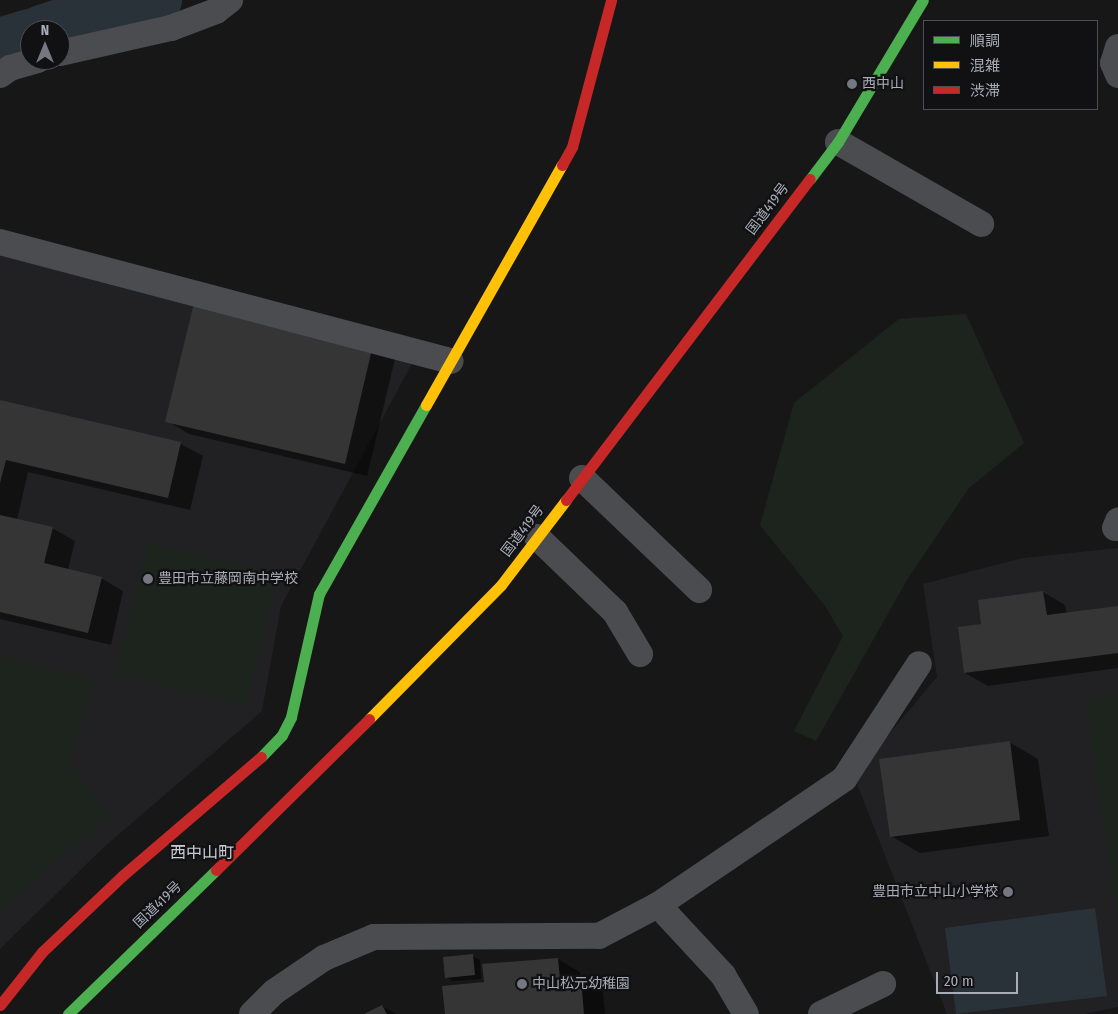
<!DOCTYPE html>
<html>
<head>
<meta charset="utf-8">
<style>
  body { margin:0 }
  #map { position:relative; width:1118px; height:1014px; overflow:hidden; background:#171717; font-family:"Fira Sans Condensed","Noto Sans JP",sans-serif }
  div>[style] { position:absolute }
  .built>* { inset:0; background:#212123 }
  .green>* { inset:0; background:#1d241e }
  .water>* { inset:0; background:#2a3239 }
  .shadow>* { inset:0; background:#0007 }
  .river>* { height:50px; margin:-25px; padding:0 25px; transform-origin:25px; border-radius:25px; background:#2a3239 }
  .building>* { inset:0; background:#353536 }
  .street>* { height:26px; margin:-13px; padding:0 13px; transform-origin:13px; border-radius:13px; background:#4b4c50 }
  .fast>* { height:11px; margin:-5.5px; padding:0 5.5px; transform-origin:5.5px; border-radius:5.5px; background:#4caf50 }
  .slow>* { height:11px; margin:-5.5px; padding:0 5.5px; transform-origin:5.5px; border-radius:5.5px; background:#ffc107 }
  .jam>* { height:11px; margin:-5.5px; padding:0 5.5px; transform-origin:5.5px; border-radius:5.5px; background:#c62828 }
  .dots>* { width:14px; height:14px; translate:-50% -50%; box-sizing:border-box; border:2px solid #111113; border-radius:50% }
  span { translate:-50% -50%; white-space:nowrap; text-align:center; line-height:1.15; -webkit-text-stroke:4.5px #111113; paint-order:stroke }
  .poi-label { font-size:14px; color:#a8adb8 }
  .left { translate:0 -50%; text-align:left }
  .right { translate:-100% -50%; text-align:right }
  .street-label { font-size:14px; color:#a8adb8 }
  .quarter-label { font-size:16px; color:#c9ccd4 }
  .legend { position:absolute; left:923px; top:20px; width:175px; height:90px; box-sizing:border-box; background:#111113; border:1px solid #4d4f55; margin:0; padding:6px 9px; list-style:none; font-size:15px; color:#a8adb8 }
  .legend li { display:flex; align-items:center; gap:10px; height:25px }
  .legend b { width:25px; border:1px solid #4d4f55 }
  .north { position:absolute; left:20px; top:20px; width:50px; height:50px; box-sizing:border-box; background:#111113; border:1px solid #4d4f55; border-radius:50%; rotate:0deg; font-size:14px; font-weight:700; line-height:20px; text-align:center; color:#a8adb8 }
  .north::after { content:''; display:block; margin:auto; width:18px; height:22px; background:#757880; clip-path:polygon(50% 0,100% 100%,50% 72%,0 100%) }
  .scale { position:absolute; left:936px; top:972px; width:82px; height:22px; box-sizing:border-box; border:2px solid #a8adb8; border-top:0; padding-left:6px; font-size:15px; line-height:18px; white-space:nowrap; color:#a8adb8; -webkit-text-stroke:4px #111113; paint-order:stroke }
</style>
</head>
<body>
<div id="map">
  <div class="built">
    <i style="clip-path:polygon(0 252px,415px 358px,281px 606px,262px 711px,103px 848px,0 949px)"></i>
    <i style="clip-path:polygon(1118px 548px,1118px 1007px,1084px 1014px,947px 1014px,854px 776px,937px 677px,923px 584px,1023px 558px)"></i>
  </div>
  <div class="green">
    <i style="clip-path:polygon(966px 314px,1024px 443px,969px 488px,907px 580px,816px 741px,794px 731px,843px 636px,825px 606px,760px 525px,794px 403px,899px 319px)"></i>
    <i style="clip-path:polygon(148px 542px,279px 574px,246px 705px,115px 673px)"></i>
    <i style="clip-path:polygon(0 655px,96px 680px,69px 765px,109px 813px,0 912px)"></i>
    <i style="clip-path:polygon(1118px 695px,1118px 919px,1085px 700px)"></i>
  </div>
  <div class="water">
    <i style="clip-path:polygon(1095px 908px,1107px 996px,956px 1014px,945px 928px)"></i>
  </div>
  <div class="shadow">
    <i style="clip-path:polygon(372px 346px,395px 359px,367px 476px,189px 434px,167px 421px)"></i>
    <i style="clip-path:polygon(0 401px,181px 444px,203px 456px,190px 510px,28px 472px,17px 520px,52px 528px,75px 541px,68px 570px,101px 578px,123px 591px,111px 645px,0 619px)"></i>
    <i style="clip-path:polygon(1043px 592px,1065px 605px,1067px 614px,1118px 607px,1118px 668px,988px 686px,965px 673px,982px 625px)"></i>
    <i style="clip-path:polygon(1009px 742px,1038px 759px,1049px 836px,920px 853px,891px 836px)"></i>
    <i style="clip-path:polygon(473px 956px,480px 960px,481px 979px,453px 981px,446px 977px)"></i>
    <i style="clip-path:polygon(558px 959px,580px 972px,581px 979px,603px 992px,605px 1014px,446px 1014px,485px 983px)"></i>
    <i style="clip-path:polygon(382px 1006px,396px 1014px,367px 1014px)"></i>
  </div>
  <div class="river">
    <i style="left:41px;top:30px;width:43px;rotate:-17.6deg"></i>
    <i style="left:82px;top:17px;width:77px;rotate:-12.8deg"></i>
    <i style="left:0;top:43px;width:31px;rotate:-17deg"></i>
  </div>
  <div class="building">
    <i style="clip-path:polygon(194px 303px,373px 345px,345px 464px,165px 422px)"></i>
    <i style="clip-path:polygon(0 400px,181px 442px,168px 498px,6px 460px,0 483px)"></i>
    <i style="clip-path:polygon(0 515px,53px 527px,44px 563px,102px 577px,88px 633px,0 612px)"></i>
    <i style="clip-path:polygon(1043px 591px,1047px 615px,1118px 606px,1118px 653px,964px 673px,958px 627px,981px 624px,978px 600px)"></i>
    <i style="clip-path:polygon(1010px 741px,1020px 820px,890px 837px,879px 759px)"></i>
    <i style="clip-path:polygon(473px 954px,475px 975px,445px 978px,443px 957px)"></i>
    <i style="clip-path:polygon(558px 958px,560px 979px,581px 978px,584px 1014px,445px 1014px,442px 986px,484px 982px,482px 964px)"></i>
    <i style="clip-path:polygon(382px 1005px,387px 1014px,364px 1014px)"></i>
  </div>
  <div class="street">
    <i style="left:1118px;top:47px;width:17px;rotate:107deg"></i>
    <i style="left:1113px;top:63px;width:13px;rotate:67deg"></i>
    <i style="left:60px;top:53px;width:114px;rotate:-12.7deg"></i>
    <i style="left:171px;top:28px;width:48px;rotate:-20.7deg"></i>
    <i style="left:216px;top:11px;width:18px;rotate:-38deg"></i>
    <i style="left:0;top:75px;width:12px;rotate:-35deg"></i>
    <i style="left:10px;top:68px;width:29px;rotate:-16deg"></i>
    <i style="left:838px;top:142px;width:165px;rotate:29.8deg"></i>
    <i style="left:0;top:242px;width:466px;rotate:14.8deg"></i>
    <i style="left:582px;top:478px;width:162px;rotate:43.7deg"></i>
    <i style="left:1115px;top:528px;width:8px;rotate:-67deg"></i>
    <i style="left:537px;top:537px;width:108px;rotate:43.9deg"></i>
    <i style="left:615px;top:612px;width:49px;rotate:59.2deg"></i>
    <i style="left:658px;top:905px;width:96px;rotate:47.1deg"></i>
    <i style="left:723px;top:975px;width:45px;rotate:59.5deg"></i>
    <i style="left:252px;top:1014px;width:31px;rotate:-45deg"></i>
    <i style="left:274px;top:992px;width:60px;rotate:-34.2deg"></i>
    <i style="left:324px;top:958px;width:54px;rotate:-22.8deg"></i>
    <i style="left:374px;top:937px;width:225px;rotate:-0.3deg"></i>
    <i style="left:599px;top:936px;width:67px;rotate:-27.7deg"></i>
    <i style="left:658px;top:905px;width:225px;rotate:-34.1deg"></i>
    <i style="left:844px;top:779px;width:137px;rotate:-56.9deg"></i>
    <i style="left:821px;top:1014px;width:69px;rotate:-25.8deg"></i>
  </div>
  <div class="fast">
    <i style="left:810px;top:179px;width:46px;rotate:-52.9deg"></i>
    <i style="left:838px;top:142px;width:165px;rotate:-59.1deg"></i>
    <i style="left:261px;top:757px;width:30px;rotate:-46deg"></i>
    <i style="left:282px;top:735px;width:20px;rotate:-63deg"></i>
    <i style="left:291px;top:717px;width:126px;rotate:-77.2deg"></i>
    <i style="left:319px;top:594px;width:217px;rotate:-60.5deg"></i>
    <i style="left:68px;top:1014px;width:206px;rotate:-44.2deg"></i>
  </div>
  <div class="slow">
    <i style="left:426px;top:405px;width:276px;rotate:-60.5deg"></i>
    <i style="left:369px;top:719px;width:188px;rotate:-45.4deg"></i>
    <i style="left:501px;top:585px;width:107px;rotate:-52.6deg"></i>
  </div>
  <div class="jam">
    <i style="left:562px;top:165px;width:21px;rotate:-61deg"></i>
    <i style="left:572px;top:147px;width:152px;rotate:-75.1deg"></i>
    <i style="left:566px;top:500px;width:403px;rotate:-52.8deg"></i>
    <i style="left:216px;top:870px;width:215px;rotate:-44.6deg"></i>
    <i style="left:0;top:1005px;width:68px;rotate:-51.6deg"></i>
    <i style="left:42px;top:952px;width:110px;rotate:-43.5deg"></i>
    <i style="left:122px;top:876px;width:183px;rotate:-40.6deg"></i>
  </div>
  <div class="dots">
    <i style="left:852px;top:84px;background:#757880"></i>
    <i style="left:148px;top:579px;background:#757880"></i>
    <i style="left:1008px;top:892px;background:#757880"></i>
    <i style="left:522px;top:984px;background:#757880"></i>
  </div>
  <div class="poi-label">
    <span class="left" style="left:862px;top:84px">西中山</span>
    <span class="left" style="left:158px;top:579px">豊田市立藤岡南中学校</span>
    <span class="right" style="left:998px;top:892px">豊田市立中山小学校</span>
    <span class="left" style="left:532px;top:984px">中山松元幼稚園</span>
  </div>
  <div class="street-label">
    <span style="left:768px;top:209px;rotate:-53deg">国道419号</span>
    <span style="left:523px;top:531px;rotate:-53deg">国道419号</span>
    <span style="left:158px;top:905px;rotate:-44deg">国道419号</span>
  </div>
  <div class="quarter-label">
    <span style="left:202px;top:853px">西中山町</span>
  </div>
  <ul class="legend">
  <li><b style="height:6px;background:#4caf50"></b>順調</li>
  <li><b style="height:6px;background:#ffc107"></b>混雑</li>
  <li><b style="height:6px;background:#c62828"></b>渋滞</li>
  </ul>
  <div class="north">N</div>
  <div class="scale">20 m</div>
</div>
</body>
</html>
